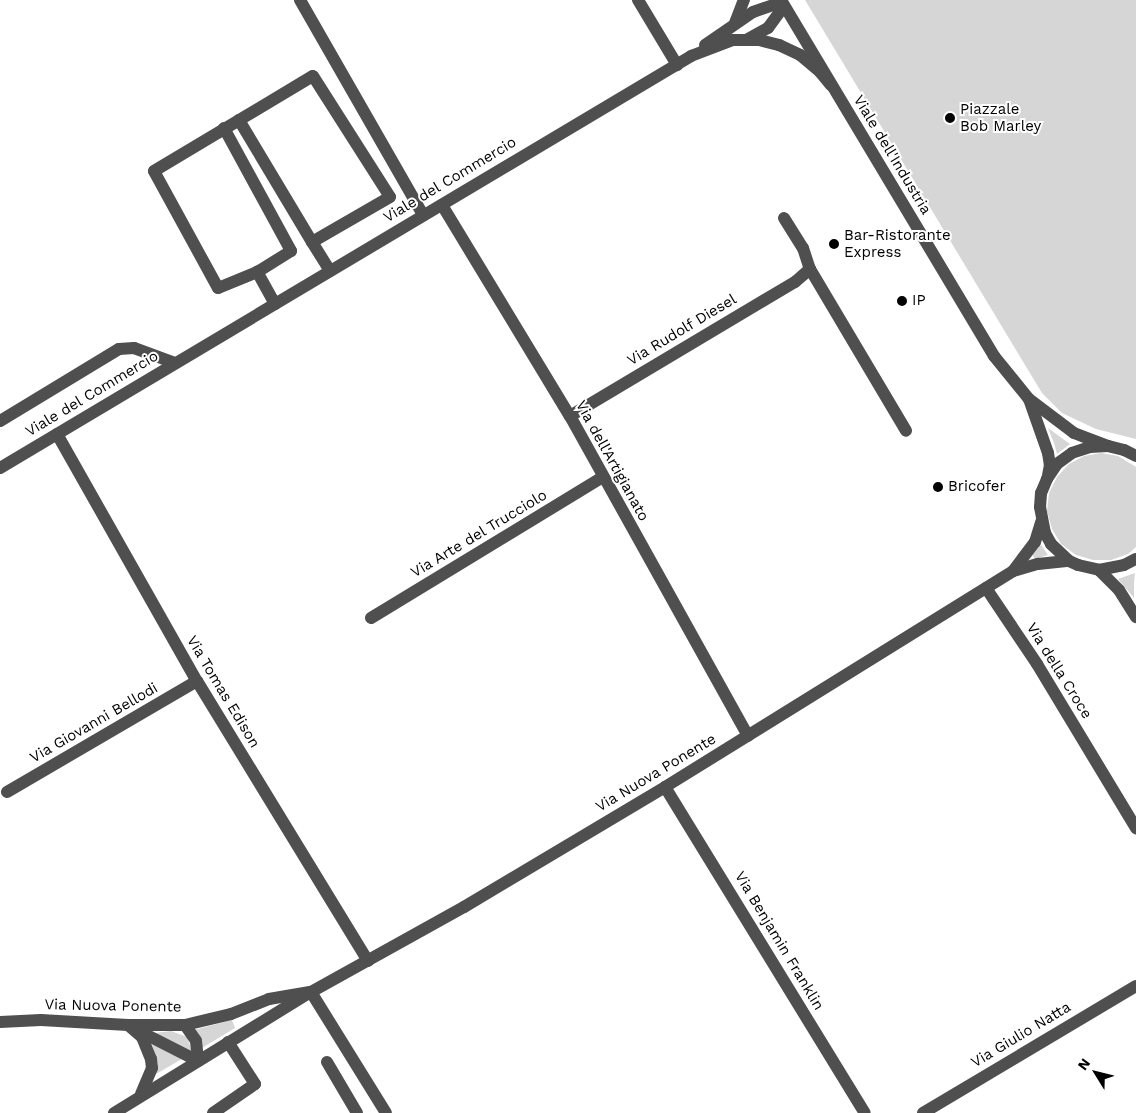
<!DOCTYPE html>
<html>
<head>
<meta charset="utf-8">
<style>
  body { margin:0 }
  #map { position:relative; width:1136px; height:1113px; overflow:hidden; background:#fff; font-family:"Work Sans",sans-serif }
  div>[style] { position:absolute }
  .green>* { inset:0; background:#d6d6d6 }
  .minor>* { height:12px; margin:-6px; padding:0 6px; transform-origin:6px; border-radius:6px; background:#4f4f4f }
  .dots>* { width:14px; height:14px; translate:-50% -50%; box-sizing:border-box; border:2px solid #fff; border-radius:50% }
  span { translate:-50% -50%; white-space:nowrap; text-align:center; line-height:1.15; -webkit-text-stroke:4px #fff; paint-order:stroke }
  .poi-label { font-size:15px; color:#000 }
  .left { translate:0 -50%; text-align:left }
  .street-label { font-size:15px; color:#000 }
  .north { position:absolute; left:1071px; top:1048px; width:50px; height:50px; -webkit-text-stroke:4px #fff; paint-order:stroke; rotate:306deg; font-size:14px; font-weight:700; line-height:20px; text-align:center; color:#000 }
  .north::after { content:''; display:block; margin:auto; width:18px; height:22px; background:#000; clip-path:polygon(50% 0,100% 100%,50% 72%,0 100%) }
</style>
</head>
<body>
<div id="map">
  <div class="green">
    <i style="clip-path:polygon(805px 0,1136px 0,1136px 439px,1096px 429px,1062px 413px,1042px 393px)"></i>
    <i style="clip-path:polygon(1048px 428px,1070px 444px,1057px 454px,1054px 443px)"></i>
    <i style="clip-path:polygon(1101px 453px,1118px 456px,1136px 467px,1136px 547px,1128px 554px,1111px 560px,1093px 560px,1076px 555px,1061px 544px,1052px 529px,1047px 511px,1049px 493px,1057px 477px,1069px 464px,1084px 456px)"></i>
    <i style="clip-path:polygon(1040px 543px,1048px 555px,1035px 559px,1032px 554px)"></i>
    <i style="clip-path:polygon(1135px 573px,1134px 583px,1134px 598px,1118px 579px)"></i>
    <i style="clip-path:polygon(232px 1020px,235px 1028px,202px 1048px,199px 1034px,194px 1030px)"></i>
    <i style="clip-path:polygon(171px 1031px,187px 1037px,192px 1051px,155px 1033px)"></i>
    <i style="clip-path:polygon(152px 1044px,182px 1059px,156px 1074px,157px 1063px)"></i>
  </div>
  <div class="minor">
    <i style="left:300px;top:0;width:248px;rotate:60.2deg"></i>
    <i style="left:638px;top:0;width:76px;rotate:59deg"></i>
    <i style="left:781px;top:0;width:415px;rotate:59.1deg"></i>
    <i style="left:994px;top:356px;width:55px;rotate:50.9deg"></i>
    <i style="left:1029px;top:399px;width:56px;rotate:37.1deg"></i>
    <i style="left:1074px;top:433px;width:36px;rotate:21deg"></i>
    <i style="left:735px;top:23px;width:25px;rotate:-69deg"></i>
    <i style="left:748px;top:39px;width:23px;rotate:-29deg"></i>
    <i style="left:768px;top:28px;width:27px;rotate:-54deg"></i>
    <i style="left:705px;top:45px;width:58px;rotate:-34.5deg"></i>
    <i style="left:753px;top:12px;width:21px;rotate:-19deg"></i>
    <i style="left:773px;top:5px;width:11px;rotate:5deg"></i>
    <i style="left:239px;top:120px;width:142px;rotate:59.1deg"></i>
    <i style="left:224px;top:128px;width:140px;rotate:61.4deg"></i>
    <i style="left:291px;top:251px;width:40px;rotate:148deg"></i>
    <i style="left:442px;top:205px;width:247px;rotate:58.8deg"></i>
    <i style="left:570px;top:416px;width:366px;rotate:60.9deg"></i>
    <i style="left:784px;top:218px;width:36px;rotate:58deg"></i>
    <i style="left:803px;top:248px;width:22px;rotate:72deg"></i>
    <i style="left:810px;top:269px;width:188px;rotate:59.3deg"></i>
    <i style="left:275px;top:304px;width:37px;rotate:-119deg"></i>
    <i style="left:257px;top:272px;width:42px;rotate:157.7deg"></i>
    <i style="left:218px;top:288px;width:133px;rotate:-118.7deg"></i>
    <i style="left:154px;top:171px;width:185px;rotate:-30.9deg"></i>
    <i style="left:313px;top:76px;width:143px;rotate:57.5deg"></i>
    <i style="left:390px;top:197px;width:90px;rotate:150deg"></i>
    <i style="left:312px;top:242px;width:34px;rotate:58deg"></i>
    <i style="left:1029px;top:399px;width:57px;rotate:70.6deg"></i>
    <i style="left:1048px;top:453px;width:12px;rotate:81deg"></i>
    <i style="left:1050px;top:465px;width:10px;rotate:101deg"></i>
    <i style="left:570px;top:416px;width:262px;rotate:-30.8deg"></i>
    <i style="left:795px;top:282px;width:20px;rotate:-41deg"></i>
    <i style="left:0;top:421px;width:139px;rotate:-31.2deg"></i>
    <i style="left:119px;top:349px;width:15px;rotate:-4deg"></i>
    <i style="left:134px;top:348px;width:44px;rotate:20.1deg"></i>
    <i style="left:57px;top:434px;width:284px;rotate:60.5deg"></i>
    <i style="left:197px;top:681px;width:328px;rotate:58.6deg"></i>
    <i style="left:1136px;top:456px;width:13px;rotate:-153deg"></i>
    <i style="left:1124px;top:450px;width:16px;rotate:-166deg"></i>
    <i style="left:1108px;top:446px;width:18px;rotate:177deg"></i>
    <i style="left:1090px;top:447px;width:19px;rotate:162deg"></i>
    <i style="left:1072px;top:453px;width:19px;rotate:144deg"></i>
    <i style="left:1057px;top:464px;width:18px;rotate:124deg"></i>
    <i style="left:1047px;top:479px;width:15px;rotate:113deg"></i>
    <i style="left:1041px;top:493px;width:14px;rotate:94deg"></i>
    <i style="left:1040px;top:507px;width:26px;rotate:79deg"></i>
    <i style="left:1045px;top:533px;width:13px;rotate:61deg"></i>
    <i style="left:1051px;top:544px;width:25px;rotate:43deg"></i>
    <i style="left:1069px;top:561px;width:10px;rotate:24deg"></i>
    <i style="left:1078px;top:565px;width:22px;rotate:13deg"></i>
    <i style="left:1099px;top:570px;width:25px;rotate:-11deg"></i>
    <i style="left:1124px;top:565px;width:13px;rotate:-27deg"></i>
    <i style="left:0;top:468px;width:805px;rotate:-30.8deg"></i>
    <i style="left:691px;top:56px;width:45px;rotate:-20.9deg"></i>
    <i style="left:733px;top:40px;width:26px"></i>
    <i style="left:759px;top:40px;width:21px;rotate:14deg"></i>
    <i style="left:779px;top:45px;width:23px;rotate:25deg"></i>
    <i style="left:800px;top:55px;width:26px;rotate:40deg"></i>
    <i style="left:820px;top:72px;width:17px;rotate:50deg"></i>
    <i style="left:1099px;top:570px;width:28px;rotate:45deg"></i>
    <i style="left:1119px;top:590px;width:32px;rotate:58deg"></i>
    <i style="left:1013px;top:571px;width:36px;rotate:-53deg"></i>
    <i style="left:1035px;top:542px;width:21px;rotate:-73deg"></i>
    <i style="left:986px;top:588px;width:92px;rotate:56.1deg"></i>
    <i style="left:1037px;top:664px;width:192px;rotate:58.9deg"></i>
    <i style="left:371px;top:618px;width:271px;rotate:-31.3deg"></i>
    <i style="left:665px;top:787px;width:382px;rotate:58.5deg"></i>
    <i style="left:7px;top:792px;width:220px;rotate:-30.3deg"></i>
    <i style="left:311px;top:992px;width:142px;rotate:58.2deg"></i>
    <i style="left:0;top:1022px;width:41px;rotate:-2.8deg"></i>
    <i style="left:41px;top:1020px;width:87px;rotate:3.3deg"></i>
    <i style="left:128px;top:1025px;width:57px"></i>
    <i style="left:185px;top:1025px;width:47px;rotate:-13.4deg"></i>
    <i style="left:231px;top:1014px;width:41px;rotate:-21.5deg"></i>
    <i style="left:269px;top:999px;width:40px;rotate:-10deg"></i>
    <i style="left:128px;top:1025px;width:18px;rotate:41deg"></i>
    <i style="left:142px;top:1037px;width:24px;rotate:68deg"></i>
    <i style="left:151px;top:1059px;width:9px;rotate:84deg"></i>
    <i style="left:152px;top:1068px;width:28px;rotate:113deg"></i>
    <i style="left:185px;top:1025px;width:19px;rotate:55deg"></i>
    <i style="left:196px;top:1041px;width:20px;rotate:84deg"></i>
    <i style="left:139px;top:1031px;width:66px;rotate:27deg"></i>
    <i style="left:327px;top:1062px;width:59px;rotate:59.5deg"></i>
    <i style="left:114px;top:1113px;width:231px;rotate:-31.6deg"></i>
    <i style="left:311px;top:992px;width:175px;rotate:-29.1deg"></i>
    <i style="left:464px;top:907px;width:234px;rotate:-30.8deg"></i>
    <i style="left:665px;top:787px;width:410px;rotate:-31.8deg"></i>
    <i style="left:1013px;top:571px;width:26px;rotate:-16deg"></i>
    <i style="left:1038px;top:564px;width:31px;rotate:-6deg"></i>
    <i style="left:213px;top:1113px;width:51px;rotate:-34.6deg"></i>
    <i style="left:255px;top:1084px;width:50px;rotate:-122.7deg"></i>
    <i style="left:923px;top:1113px;width:248px;rotate:-30.8deg"></i>
  </div>
  <div class="dots">
    <i style="left:950px;top:118px;background:#000"></i>
    <i style="left:834px;top:244px;background:#000"></i>
    <i style="left:902px;top:301px;background:#000"></i>
    <i style="left:938px;top:487px;background:#000"></i>
  </div>
  <div class="poi-label">
    <span class="left" style="left:960px;top:118px">Piazzale<br>Bob Marley</span>
    <span class="left" style="left:844px;top:244px">Bar-Ristorante<br>Express</span>
    <span class="left" style="left:912px;top:301px">IP</span>
    <span class="left" style="left:948px;top:487px">Bricofer</span>
  </div>
  <div class="street-label">
    <span style="left:892px;top:155px;rotate:59deg">Viale dell'Industria</span>
    <span style="left:450px;top:180px;rotate:-31deg">Viale del Commercio</span>
    <span style="left:682px;top:330px;rotate:-31deg">Via Rudolf Diesel</span>
    <span style="left:92px;top:394px;rotate:-31deg">Viale del Commercio</span>
    <span style="left:612px;top:461px;rotate:61deg">Via dell'Artigianato</span>
    <span style="left:479px;top:534px;rotate:-31deg">Via Arte del Trucciolo</span>
    <span style="left:1059px;top:671px;rotate:58deg">Via della Croce</span>
    <span style="left:223px;top:692px;rotate:59deg">Via Tomas Edison</span>
    <span style="left:94px;top:723px;rotate:-30deg">Via Giovanni Bellodi</span>
    <span style="left:656px;top:773px;rotate:-31deg">Via Nuova Ponente</span>
    <span style="left:779px;top:941px;rotate:59deg">Via Benjamin Franklin</span>
    <span style="left:113px;top:1006px;rotate:1deg">Via Nuova Ponente</span>
    <span style="left:1021px;top:1035px;rotate:-31deg">Via Giulio Natta</span>
  </div>
  <div class="north">N</div>
</div>
</body>
</html>
